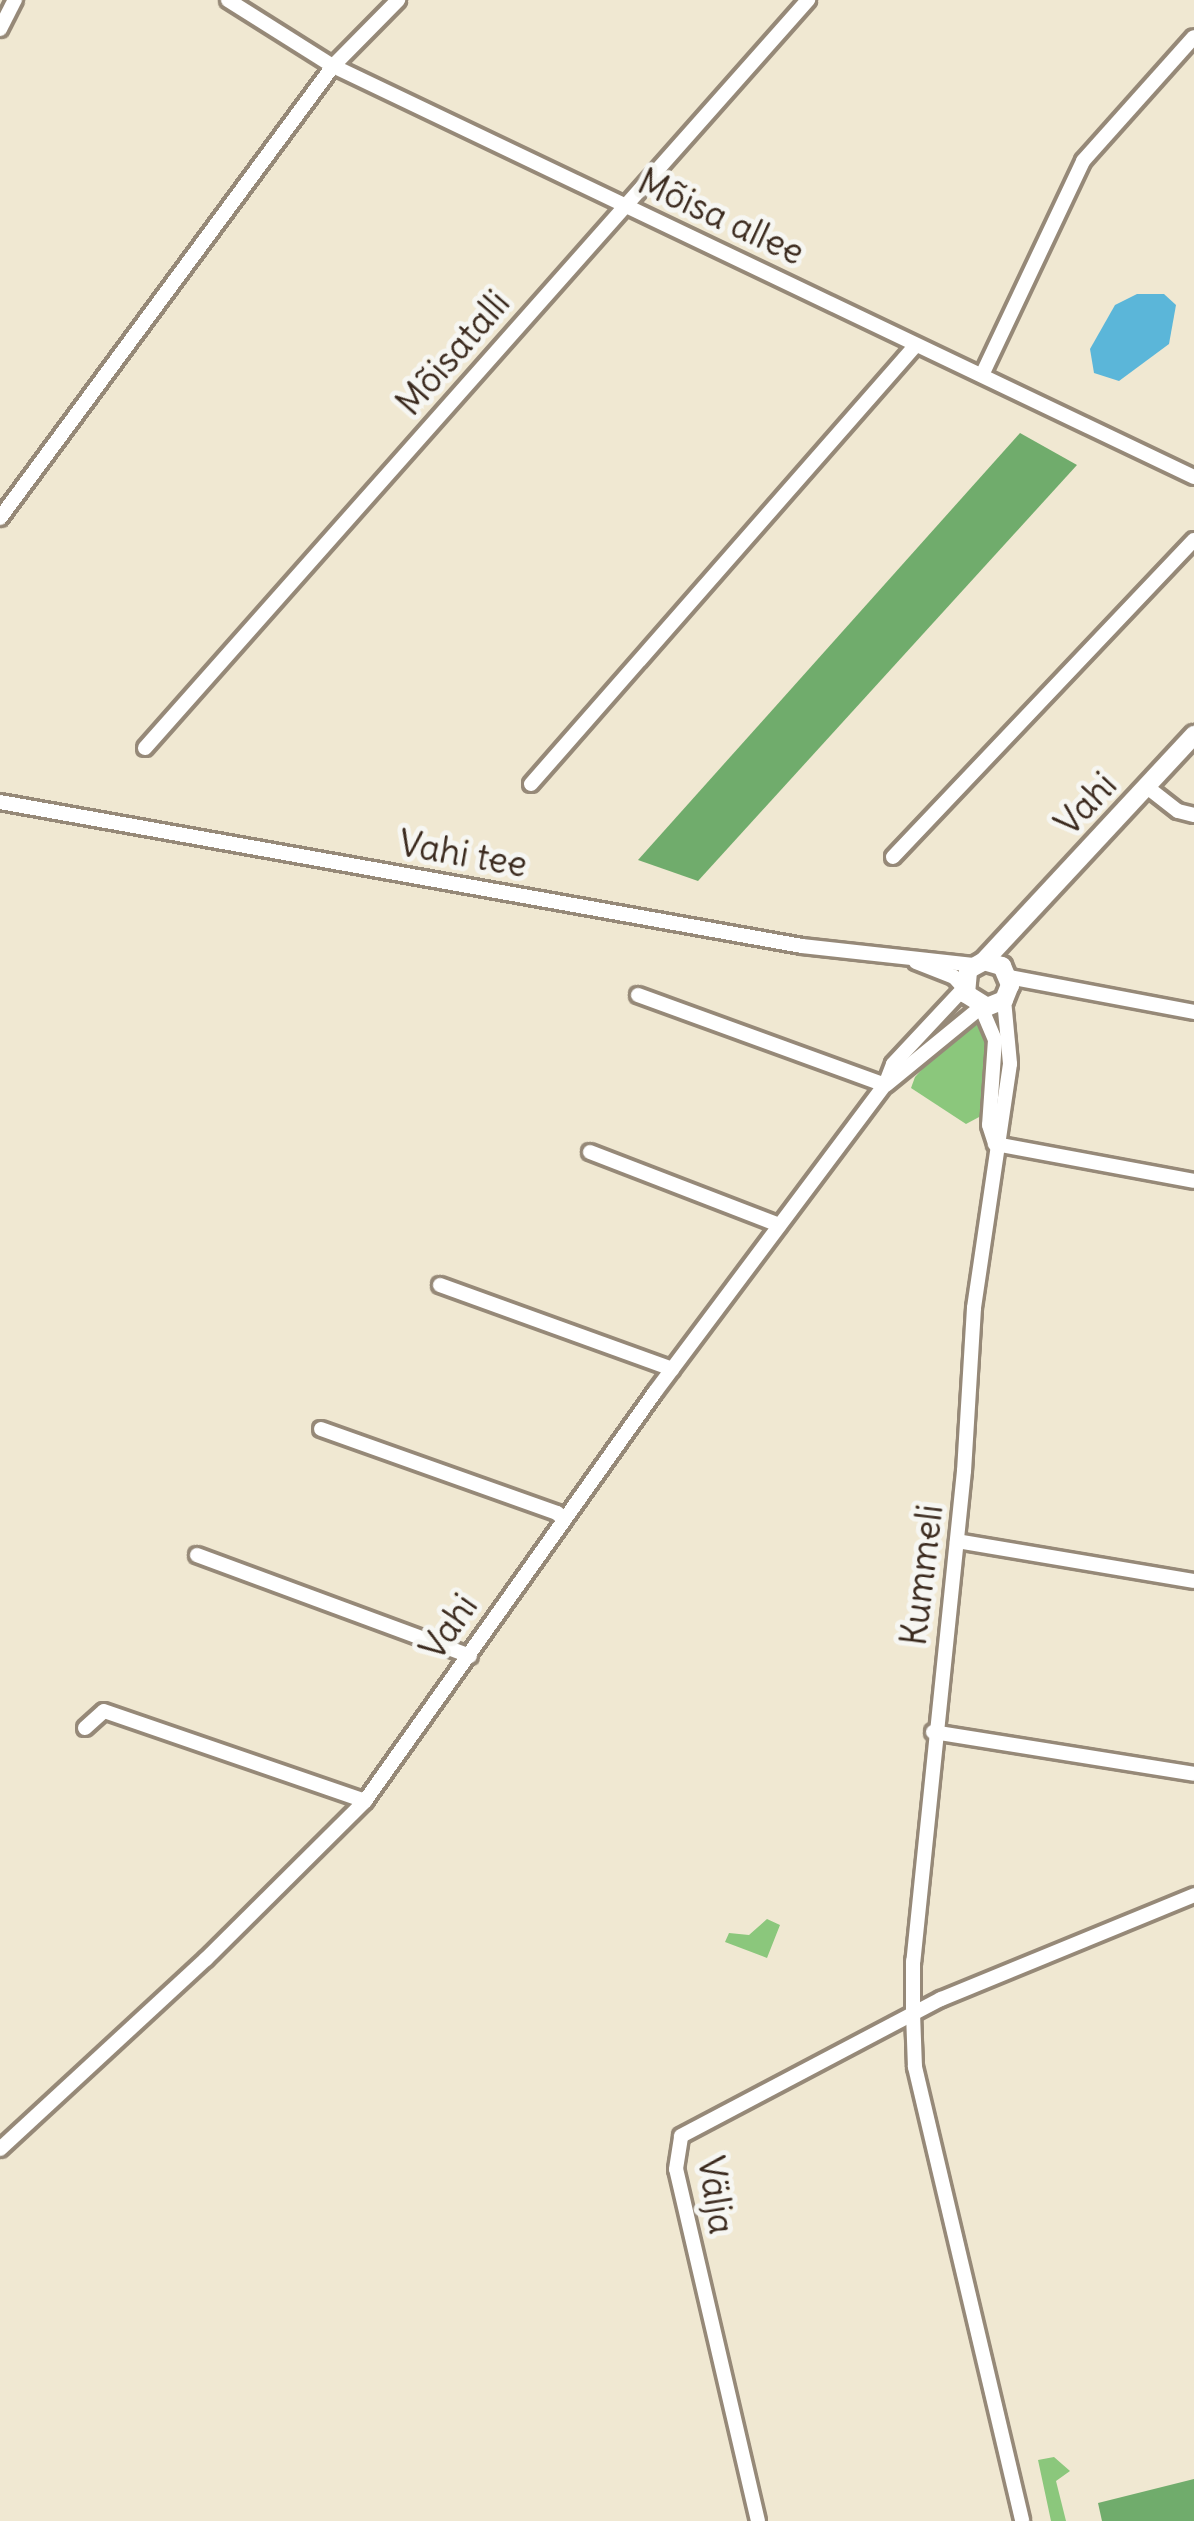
<!DOCTYPE html>
<html>
<head>
<meta charset="utf-8">
<style>
  body { margin:0 }
  #map { position:relative; width:1194px; height:2521px; overflow:hidden; background:#f0e8d2; font-family:Delius,sans-serif }
  div>[style] { position:absolute }
  .green>* { inset:0; background:#8bc77c }
  .forest>* { inset:0; background:#70ac6c }
  .water>* { inset:0; background:#5bb6d9 }
  .roads { filter:drop-shadow(3px 0 #968978) drop-shadow(-3px 0 #968978) drop-shadow(0 3px #968978) drop-shadow(0 -3px #968978) }
  .minor>* { height:14px; margin:-7px; padding:0 7px; transform-origin:7px; border-radius:7px; background:#fff }
  .tertiary>* { height:18px; margin:-9px; padding:0 9px; transform-origin:9px; border-radius:9px; background:#fff }
  span { translate:-50% -50%; white-space:nowrap; text-align:center; line-height:1.15; -webkit-text-stroke:10px #f6f6f2; paint-order:stroke }
  .street-label { font-size:36px; color:#3b2a1e }
</style>
</head>
<body>
<div id="map">
  <div class="green">
    <i style="clip-path:polygon(975px 1022px,989px 1034px,981px 1116px,966px 1124px,911px 1088px,915px 1077px,953px 1035px)"></i>
    <i style="clip-path:polygon(767px 1919px,780px 1925px,767px 1958px,725px 1942px,729px 1933px,749px 1935px)"></i>
    <i style="clip-path:polygon(1054px 2457px,1070px 2471px,1056px 2481px,1066px 2521px,1051px 2521px,1038px 2460px)"></i>
  </div>
  <div class="forest">
    <i style="clip-path:polygon(1020px 433px,1077px 465px,698px 881px,638px 860px)"></i>
    <i style="clip-path:polygon(1194px 2479px,1194px 2521px,1102px 2521px,1098px 2503px)"></i>
  </div>
  <div class="water">
    <i style="clip-path:polygon(1164px 294px,1176px 305px,1169px 344px,1119px 381px,1094px 373px,1090px 349px,1115px 305px,1137px 294px)"></i>
  </div>
  <div class="roads">
    <div class="minor">
      <i style="left:228px;top:0;width:124px;rotate:32.2deg"></i>
      <i style="left:333px;top:66px;width:954px;rotate:25.52deg"></i>
      <i style="left:0;top:29px;width:33px;rotate:-63deg"></i>
      <i style="left:982px;top:375px;width:237px;rotate:-64.7deg"></i>
      <i style="left:1083px;top:161px;width:166px;rotate:-48.2deg"></i>
      <i style="left:0;top:518px;width:561px;rotate:-53.62deg"></i>
      <i style="left:333px;top:66px;width:93px;rotate:-45.4deg"></i>
      <i style="left:145px;top:748px;width:1000px;rotate:-48.45deg"></i>
      <i style="left:531px;top:784px;width:584px;rotate:-48.75deg"></i>
      <i style="left:1147px;top:787px;width:39px;rotate:38deg"></i>
      <i style="left:1178px;top:811px;width:16px;rotate:14deg"></i>
      <i style="left:0;top:802px;width:815px;rotate:10.18deg"></i>
      <i style="left:802px;top:946px;width:172px;rotate:6.3deg"></i>
      <i style="left:893px;top:857px;width:437px;rotate:-46.5deg"></i>
      <i style="left:1009px;top:977px;width:188px;rotate:10.7deg"></i>
      <i style="left:638px;top:995px;width:263px;rotate:20deg"></i>
      <i style="left:1004px;top:1000px;width:64px;rotate:84.6deg"></i>
      <i style="left:1010px;top:1064px;width:247px;rotate:98.4deg"></i>
      <i style="left:974px;top:1308px;width:163px;rotate:93.5deg"></i>
      <i style="left:964px;top:1471px;width:493px;rotate:95.9deg"></i>
      <i style="left:913px;top:1961px;width:52px;rotate:90deg"></i>
      <i style="left:913px;top:2013px;width:54px;rotate:87.9deg"></i>
      <i style="left:915px;top:2067px;width:466px;rotate:76.7deg"></i>
      <i style="left:887px;top:1084px;width:122px;rotate:-39.3deg"></i>
      <i style="left:981px;top:1007px;width:36px;rotate:67deg"></i>
      <i style="left:995px;top:1040px;width:85px;rotate:94deg"></i>
      <i style="left:989px;top:1125px;width:20px;rotate:72deg"></i>
      <i style="left:995px;top:1144px;width:202px;rotate:10.5deg"></i>
      <i style="left:590px;top:1152px;width:203px;rotate:21.1deg"></i>
      <i style="left:440px;top:1285px;width:247px;rotate:19.9deg"></i>
      <i style="left:321px;top:1429px;width:251px;rotate:19.6deg"></i>
      <i style="left:557px;top:1513px;width:10px;rotate:45deg"></i>
      <i style="left:957px;top:1541px;width:240px;rotate:9.6deg"></i>
      <i style="left:197px;top:1555px;width:291px;rotate:20.3deg"></i>
      <i style="left:85px;top:1728px;width:25px;rotate:-42deg"></i>
      <i style="left:104px;top:1711px;width:276px;rotate:19deg"></i>
      <i style="left:933px;top:1732px;width:264px;rotate:9.1deg"></i>
      <i style="left:0;top:2149px;width:280px;rotate:-42.7deg"></i>
      <i style="left:206px;top:1959px;width:224px;rotate:-44.8deg"></i>
      <i style="left:365px;top:1801px;width:501px;rotate:-54.66deg"></i>
      <i style="left:655px;top:1392px;width:384px;rotate:-53.2deg"></i>
      <i style="left:885px;top:1085px;width:22px;rotate:-69deg"></i>
      <i style="left:893px;top:1064px;width:104px;rotate:-46.9deg"></i>
      <i style="left:964px;top:988px;width:15px;rotate:-132deg"></i>
      <i style="left:954px;top:977px;width:41px;rotate:-158.5deg"></i>
      <i style="left:758px;top:2521px;width:361px;rotate:-103.1deg"></i>
      <i style="left:676px;top:2169px;width:33px;rotate:-81deg"></i>
      <i style="left:681px;top:2136px;width:294px;rotate:-27.8deg"></i>
      <i style="left:941px;top:1999px;width:274px;rotate:-22.3deg"></i>
    </div>
    <div class="tertiary">
      <i style="left:984px;top:961px;width:19px;rotate:16deg"></i>
      <i style="left:1002px;top:966px;width:21px;rotate:67deg"></i>
      <i style="left:1010px;top:985px;width:16px;rotate:112deg"></i>
      <i style="left:1004px;top:1000px;width:18px;rotate:158deg"></i>
      <i style="left:987px;top:1007px;width:25px;rotate:-148deg"></i>
      <i style="left:966px;top:994px;width:24px;rotate:-85deg"></i>
      <i style="left:968px;top:970px;width:18px;rotate:-29deg"></i>
      <i style="left:984px;top:961px;width:309px;rotate:-47.1deg"></i>
    </div>
  </div>
  <div class="street-label">
    <span style="left:721px;top:217px;rotate:25deg">Mõisa allee</span>
    <span style="left:453px;top:353px;rotate:-49deg">Mõisatalli</span>
    <span style="left:1086px;top:804px;rotate:-47deg">Vahi</span>
    <span style="left:463px;top:854px;rotate:10deg">Vahi tee</span>
    <span style="left:922px;top:1575px;rotate:-83deg">Kummeli</span>
    <span style="left:449px;top:1627px;rotate:-55deg">Vahi</span>
    <span style="left:716px;top:2195px;rotate:81deg">Välja</span>
  </div>
</div>
</body>
</html>
